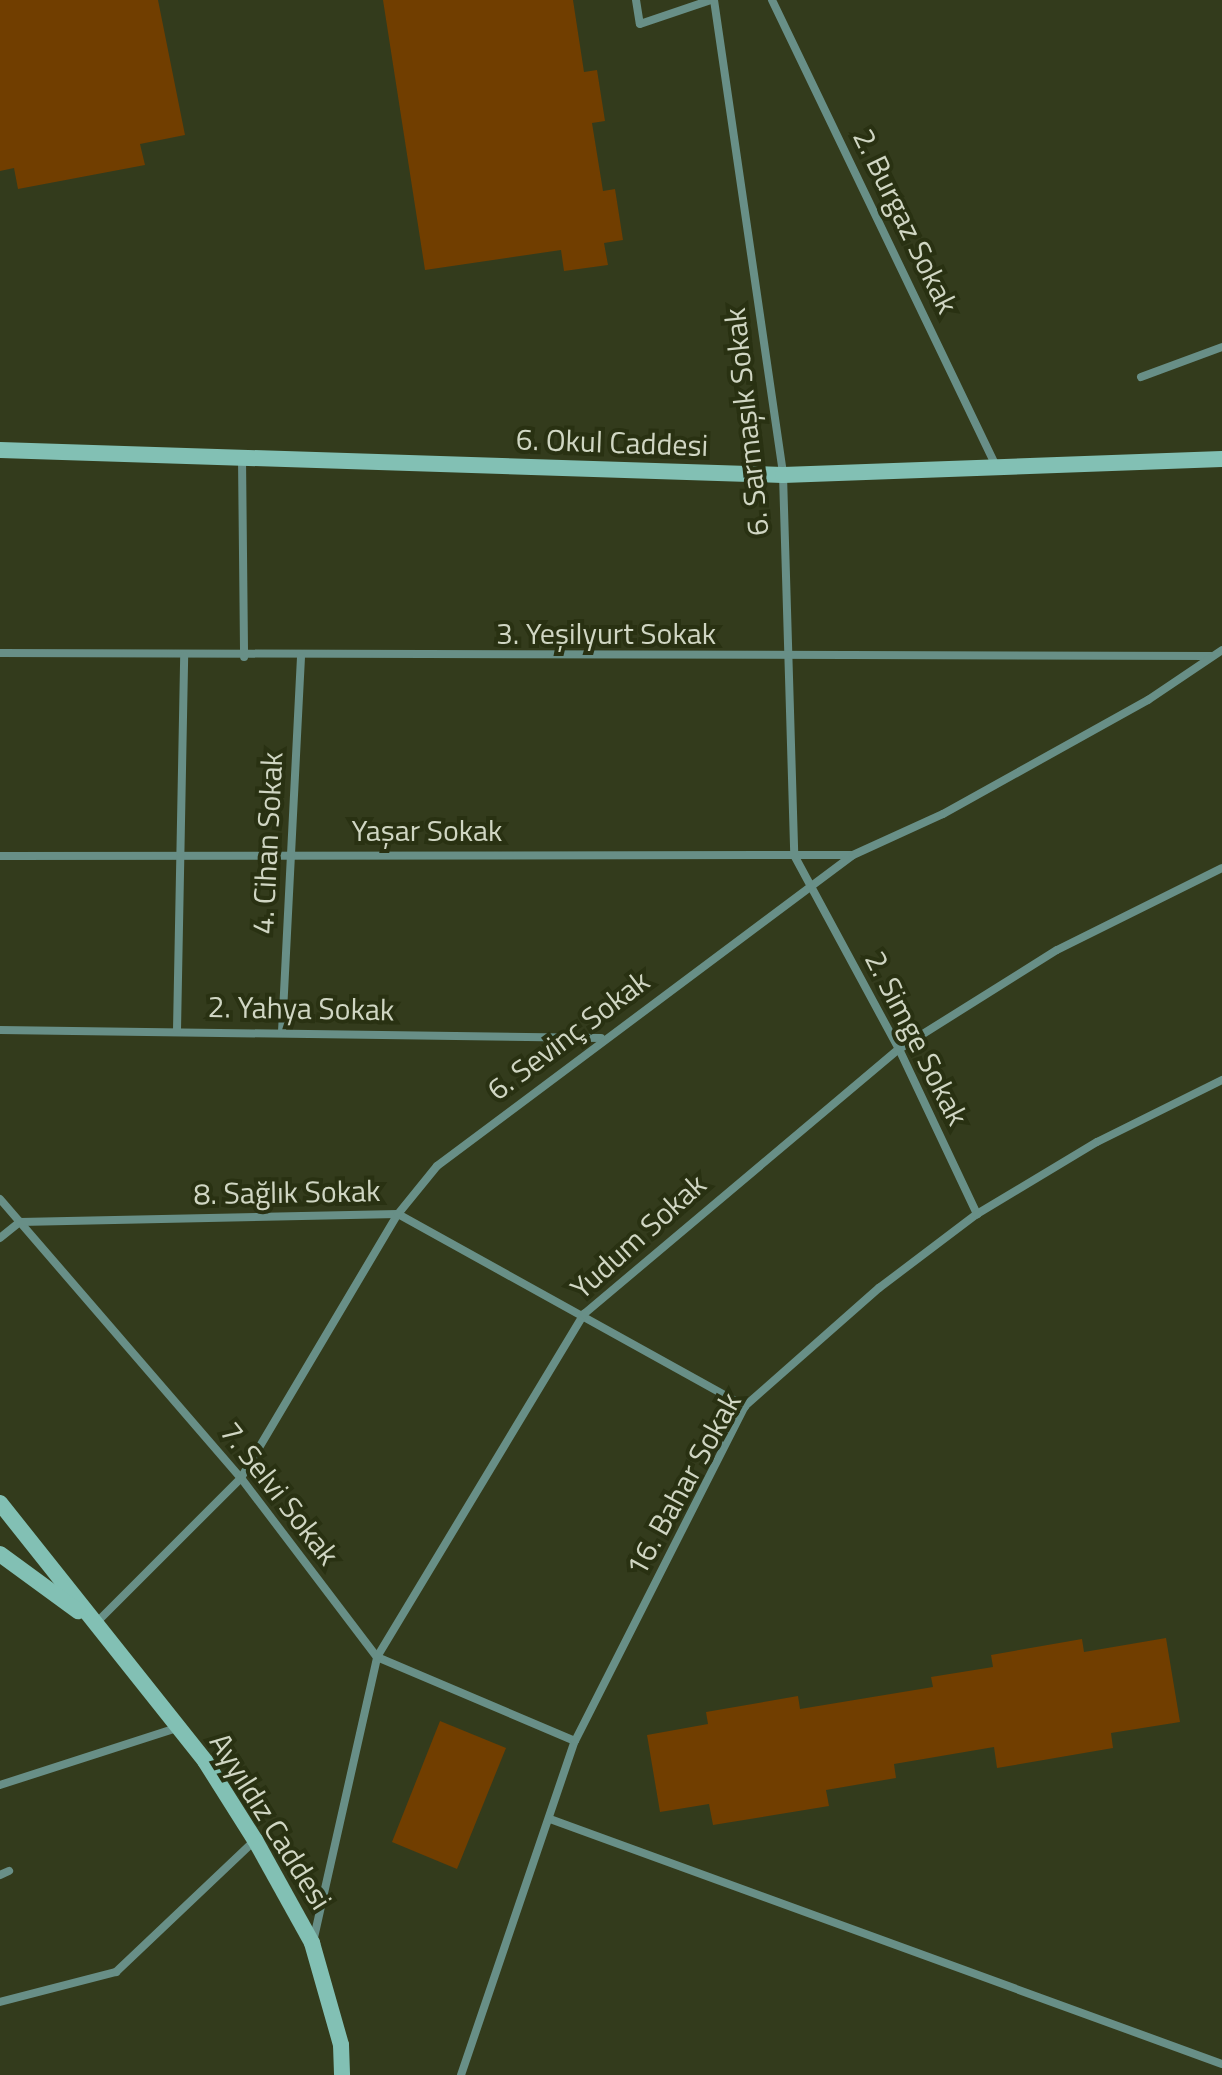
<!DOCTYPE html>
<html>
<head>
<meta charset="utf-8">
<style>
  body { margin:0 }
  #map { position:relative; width:1222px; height:2075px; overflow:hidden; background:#333b1c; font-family:"Titillium Web",sans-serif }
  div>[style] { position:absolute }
  .building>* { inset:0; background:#713e00 }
  .street>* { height:8px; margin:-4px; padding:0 4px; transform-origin:4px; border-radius:4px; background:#688f87 }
  .secondary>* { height:16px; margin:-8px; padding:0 8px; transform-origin:8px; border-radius:8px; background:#82c0b4 }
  span { translate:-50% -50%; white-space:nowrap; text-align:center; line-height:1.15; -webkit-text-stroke:8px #293112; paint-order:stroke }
  .street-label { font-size:30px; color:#d0d6c3 }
</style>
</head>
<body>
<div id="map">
  <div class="building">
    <i style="clip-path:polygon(0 0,158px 0,185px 135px,140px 144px,145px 165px,18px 189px,14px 168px,0 171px)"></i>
    <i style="clip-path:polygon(383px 0,573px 0,584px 72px,597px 70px,605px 121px,592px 123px,603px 191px,615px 189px,623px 240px,604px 243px,608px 265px,564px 271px,561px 250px,425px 270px)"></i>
    <i style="clip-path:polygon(1166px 1638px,1180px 1722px,1111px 1733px,1113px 1748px,997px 1768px,994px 1747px,894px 1764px,896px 1778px,826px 1790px,829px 1806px,713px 1825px,709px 1804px,660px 1812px,647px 1735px,708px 1724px,706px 1712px,798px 1696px,800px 1709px,933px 1687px,931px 1677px,993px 1667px,991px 1655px,1082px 1639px,1084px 1652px)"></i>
    <i style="clip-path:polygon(440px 1721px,506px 1748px,457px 1869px,392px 1842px)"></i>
  </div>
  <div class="street">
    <i style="left:636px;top:0;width:24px;rotate:81deg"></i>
    <i style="left:640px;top:24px;width:75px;rotate:-18.7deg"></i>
    <i style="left:714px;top:0;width:480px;rotate:81.7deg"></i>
    <i style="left:783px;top:475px;width:380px;rotate:88.3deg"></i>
    <i style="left:794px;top:855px;width:221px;rotate:61.6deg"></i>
    <i style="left:899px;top:1049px;width:183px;rotate:64.7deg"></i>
    <i style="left:772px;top:0;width:515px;rotate:64.33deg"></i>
    <i style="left:1141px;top:377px;width:86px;rotate:-20.3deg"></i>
    <i style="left:242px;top:458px;width:199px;rotate:89.4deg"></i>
    <i style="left:0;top:653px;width:1211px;rotate:0.14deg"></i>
    <i style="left:0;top:856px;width:851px;rotate:-0.07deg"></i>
    <i style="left:0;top:1030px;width:601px;rotate:0.76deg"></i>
    <i style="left:177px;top:1030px;width:374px;rotate:-88.9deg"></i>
    <i style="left:282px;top:1032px;width:375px;rotate:-87.1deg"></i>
    <i style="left:0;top:1199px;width:369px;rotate:49.2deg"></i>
    <i style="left:241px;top:1478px;width:225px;rotate:52.8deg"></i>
    <i style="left:377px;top:1657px;width:215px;rotate:23deg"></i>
    <i style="left:0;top:1238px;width:26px;rotate:-39deg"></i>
    <i style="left:20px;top:1222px;width:378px;rotate:-1.2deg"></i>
    <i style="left:398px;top:1214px;width:397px;rotate:29deg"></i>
    <i style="left:95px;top:1624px;width:206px;rotate:-45deg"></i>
    <i style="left:241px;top:1478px;width:307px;rotate:-59.3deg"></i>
    <i style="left:398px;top:1214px;width:62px;rotate:-50.9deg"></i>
    <i style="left:437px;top:1166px;width:519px;rotate:-36.78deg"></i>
    <i style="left:853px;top:855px;width:99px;rotate:-24.5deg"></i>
    <i style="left:943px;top:814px;width:235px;rotate:-29.1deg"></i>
    <i style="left:1148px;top:700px;width:89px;rotate:-34deg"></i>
    <i style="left:0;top:1785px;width:186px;rotate:-17.9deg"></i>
    <i style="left:550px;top:1819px;width:715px;rotate:20.03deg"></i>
    <i style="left:0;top:1875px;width:10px;rotate:-24deg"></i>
    <i style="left:313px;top:1942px;width:292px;rotate:-77.3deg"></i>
    <i style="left:377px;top:1657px;width:401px;rotate:-58.9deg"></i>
    <i style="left:584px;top:1314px;width:412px;rotate:-40.1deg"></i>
    <i style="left:899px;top:1049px;width:186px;rotate:-32.1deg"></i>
    <i style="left:1057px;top:950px;width:184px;rotate:-26.4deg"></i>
    <i style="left:0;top:2002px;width:120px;rotate:-14.5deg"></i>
    <i style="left:116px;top:1972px;width:192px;rotate:-43.5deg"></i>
    <i style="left:461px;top:2075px;width:353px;rotate:-71.2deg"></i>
    <i style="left:575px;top:1741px;width:376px;rotate:-63.1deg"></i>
    <i style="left:745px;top:1406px;width:179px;rotate:-41.4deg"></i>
    <i style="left:879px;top:1288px;width:123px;rotate:-37.1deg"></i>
    <i style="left:977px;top:1214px;width:140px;rotate:-31deg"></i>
    <i style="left:1097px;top:1142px;width:140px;rotate:-26.4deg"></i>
  </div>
  <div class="secondary">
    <i style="left:0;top:450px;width:783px;rotate:1.83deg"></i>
    <i style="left:783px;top:475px;width:439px;rotate:-2.1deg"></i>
    <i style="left:0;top:1503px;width:330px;rotate:51.5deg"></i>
    <i style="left:205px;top:1761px;width:93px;rotate:57.7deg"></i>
    <i style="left:255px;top:1840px;width:118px;rotate:61deg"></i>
    <i style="left:312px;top:1943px;width:106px;rotate:74.1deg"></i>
    <i style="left:341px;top:2045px;width:30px;rotate:88deg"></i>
    <i style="left:0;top:1554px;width:97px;rotate:36.2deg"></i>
  </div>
  <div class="street-label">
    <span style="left:906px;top:221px;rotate:64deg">2. Burgaz Sokak</span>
    <span style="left:746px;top:422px;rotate:-96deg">6. Sarmaşık Sokak</span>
    <span style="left:612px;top:442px;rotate:2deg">6. Okul Caddesi</span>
    <span style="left:606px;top:633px">3. Yeşilyurt Sokak</span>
    <span style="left:427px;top:830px">Yaşar Sokak</span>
    <span style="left:267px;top:843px;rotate:-87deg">4. Cihan Sokak</span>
    <span style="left:301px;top:1008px;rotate:1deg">2. Yahya Sokak</span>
    <span style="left:568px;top:1035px;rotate:-37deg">6. Sevinç Sokak</span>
    <span style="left:917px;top:1038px;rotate:63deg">2. Simge Sokak</span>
    <span style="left:287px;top:1192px;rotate:-1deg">8. Sağlık Sokak</span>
    <span style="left:638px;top:1236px;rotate:-42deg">Yudum Sokak</span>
    <span style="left:683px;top:1484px;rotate:-61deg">16. Bahar Sokak</span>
    <span style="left:280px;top:1493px;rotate:52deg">7. Selvi Sokak</span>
    <span style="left:271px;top:1821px;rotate:58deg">Ayyıldız Caddesi</span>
  </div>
</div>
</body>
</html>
